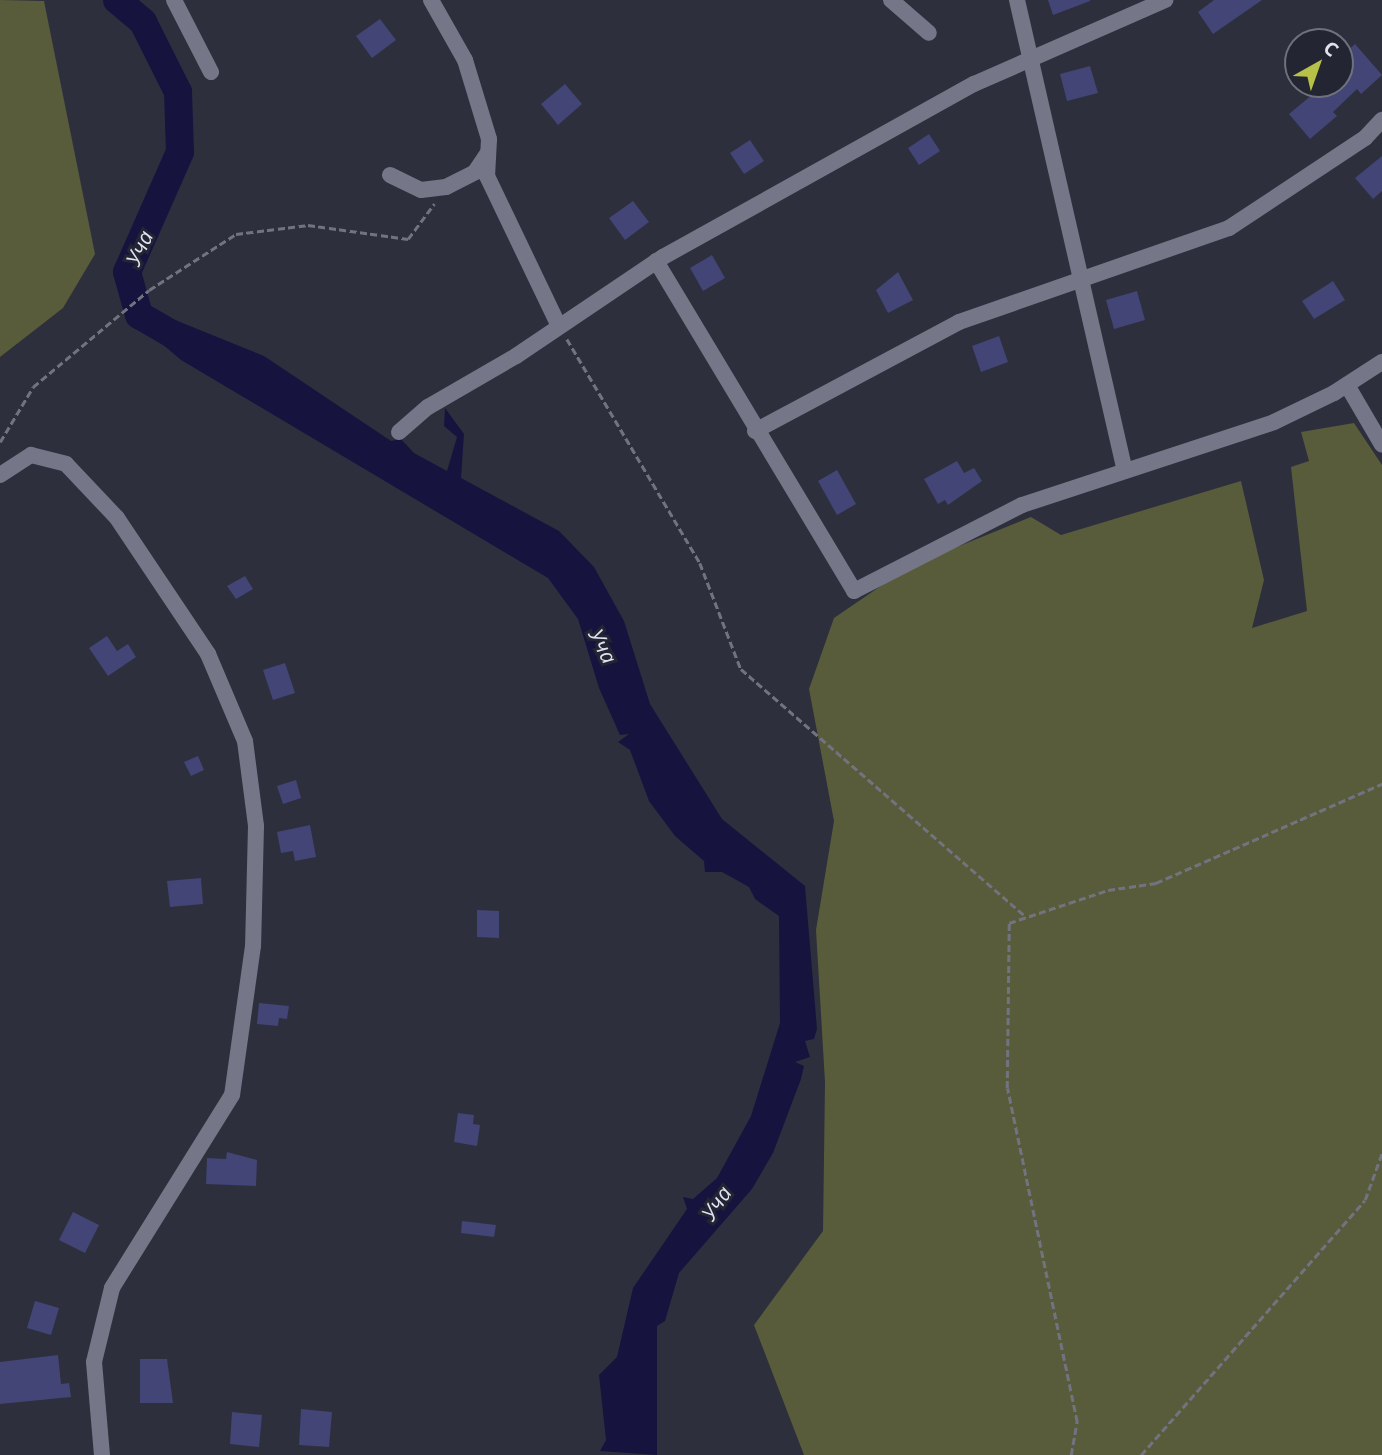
<!DOCTYPE html>
<html>
<head>
<meta charset="utf-8">
<style>
  body { margin:0 }
  #map { position:relative; width:1382px; height:1455px; overflow:hidden; background:#2d2f3d; font-family:"Open Sans",sans-serif }
  div>[style] { position:absolute }
  .green>* { inset:0; background:#585c3a }
  .water>* { inset:0; background:#16143f }
  .river>* { height:28px; margin:-14px; padding:0 14px; transform-origin:14px; border-radius:14px; background:#16143f }
  .building>* { inset:0; background:#424575 }
  .path>* { height:2.5px; margin-top:-1.25px; transform-origin:0; background:repeating-linear-gradient(90deg,#727380 0 7px,transparent 0 10.5px) }
  .minor>* { height:16px; margin:-8px; padding:0 8px; transform-origin:8px; border-radius:8px; background:#757788 }
  span { translate:-50% -50%; white-space:nowrap; text-align:center; line-height:1.15; -webkit-text-stroke:6px #232533; paint-order:stroke }
  .water-label { font-size:21px; color:#e1e3f3; font-style:italic }
  .north { position:absolute; left:1284px; top:28px; width:70px; height:70px; box-sizing:border-box; background:#232533; border:2px solid #6f717d; border-radius:50%; rotate:40deg; font-size:19px; font-weight:700; line-height:28px; text-align:center; color:#e1e2ec }
  .north::after { content:''; display:block; margin:auto; width:24px; height:32px; background:#b7c148; clip-path:polygon(50% 0,100% 100%,50% 72%,0 100%) }
</style>
</head>
<body>
<div id="map">
  <div class="green">
    <i style="clip-path:polygon(0 0,44px 1px,95px 254px,63px 308px,0 357px)"></i>
    <i style="clip-path:polygon(1354px 423px,1382px 465px,1382px 1455px,804px 1455px,754px 1325px,823px 1231px,825px 1082px,816px 930px,834px 821px,809px 689px,834px 618px,910px 566px,1031px 517px,1061px 535px,1241px 481px,1264px 580px,1252px 628px,1307px 611px,1291px 467px,1309px 461px,1301px 432px)"></i>
  </div>
  <div class="water">
    <i style="clip-path:polygon(153px 311px,264px 356px,391px 441px,401px 439px,414px 453px,447px 471px,457px 437px,444px 426px,445px 408px,464px 434px,461px 478px,559px 531px,594px 567px,624px 621px,650px 704px,722px 819px,805px 886px,817px 1029px,814px 1039px,805px 1041px,810px 1057px,795px 1062px,804px 1066px,801px 1079px,773px 1153px,752px 1189px,679px 1273px,665px 1321px,657px 1326px,657px 1455px,600px 1451px,606px 1440px,599px 1375px,617px 1357px,633px 1288px,687px 1209px,683px 1197px,693px 1199px,717px 1178px,751px 1116px,780px 1023px,779px 916px,755px 899px,749px 887px,722px 872px,705px 872px,704px 861px,675px 836px,649px 801px,630px 750px,618px 742px,629px 734px,620px 735px,599px 688px,578px 619px,548px 578px,181px 360px,140px 325px)"></i>
  </div>
  <div class="river">
    <i style="left:117px;top:0;width:34px;rotate:40deg"></i>
    <i style="left:143px;top:22px;width:78px;rotate:63.4deg"></i>
    <i style="left:178px;top:92px;width:60px;rotate:88.1deg"></i>
    <i style="left:180px;top:152px;width:131px;rotate:113.8deg"></i>
    <i style="left:127px;top:272px;width:45px;rotate:74.4deg"></i>
    <i style="left:139px;top:315px;width:44px;rotate:30.1deg"></i>
  </div>
  <div class="building">
    <i style="clip-path:polygon(1048px 0,1090px 0,1090px 1px,1053px 15px)"></i>
    <i style="clip-path:polygon(1214px 0,1262px 0,1213px 34px,1198px 12px)"></i>
    <i style="clip-path:polygon(380px 19px,396px 40px,372px 58px,356px 36px)"></i>
    <i style="clip-path:polygon(1355px 44px,1382px 75px,1361px 94px,1357px 89px,1333px 112px,1337px 116px,1310px 139px,1289px 114px,1325px 84px,1340px 84px,1340px 58px)"></i>
    <i style="clip-path:polygon(1090px 66px,1098px 93px,1067px 101px,1060px 74px)"></i>
    <i style="clip-path:polygon(565px 84px,582px 104px,558px 125px,541px 104px)"></i>
    <i style="clip-path:polygon(929px 134px,940px 151px,919px 165px,908px 148px)"></i>
    <i style="clip-path:polygon(750px 140px,764px 161px,744px 174px,730px 153px)"></i>
    <i style="clip-path:polygon(1382px 156px,1382px 191px,1373px 199px,1355px 178px)"></i>
    <i style="clip-path:polygon(633px 201px,649px 222px,625px 240px,609px 218px)"></i>
    <i style="clip-path:polygon(712px 255px,725px 278px,703px 291px,690px 268px)"></i>
    <i style="clip-path:polygon(898px 272px,913px 300px,888px 313px,876px 290px)"></i>
    <i style="clip-path:polygon(1333px 281px,1345px 300px,1314px 319px,1302px 301px)"></i>
    <i style="clip-path:polygon(1137px 291px,1145px 320px,1114px 329px,1106px 300px)"></i>
    <i style="clip-path:polygon(999px 336px,1008px 362px,981px 372px,972px 346px)"></i>
    <i style="clip-path:polygon(957px 461px,964px 473px,974px 468px,982px 481px,948px 505px,945px 500px,938px 504px,924px 479px)"></i>
    <i style="clip-path:polygon(837px 470px,856px 504px,837px 515px,818px 481px)"></i>
    <i style="clip-path:polygon(245px 576px,253px 589px,236px 599px,227px 586px)"></i>
    <i style="clip-path:polygon(107px 636px,117px 651px,128px 644px,136px 657px,108px 676px,89px 648px)"></i>
    <i style="clip-path:polygon(285px 663px,295px 693px,273px 700px,263px 670px)"></i>
    <i style="clip-path:polygon(198px 756px,204px 770px,191px 776px,184px 762px)"></i>
    <i style="clip-path:polygon(296px 780px,301px 798px,283px 804px,277px 786px)"></i>
    <i style="clip-path:polygon(310px 825px,316px 857px,295px 861px,293px 851px,281px 853px,277px 832px)"></i>
    <i style="clip-path:polygon(201px 878px,203px 904px,170px 907px,167px 881px)"></i>
    <i style="clip-path:polygon(477px 910px,499px 911px,499px 938px,477px 937px)"></i>
    <i style="clip-path:polygon(259px 1003px,289px 1006px,287px 1019px,279px 1018px,278px 1026px,257px 1024px)"></i>
    <i style="clip-path:polygon(458px 1113px,474px 1115px,473px 1124px,480px 1125px,477px 1146px,454px 1142px)"></i>
    <i style="clip-path:polygon(227px 1152px,257px 1160px,256px 1186px,206px 1184px,207px 1158px,226px 1159px)"></i>
    <i style="clip-path:polygon(73px 1212px,99px 1225px,85px 1253px,59px 1240px)"></i>
    <i style="clip-path:polygon(462px 1221px,496px 1225px,494px 1237px,461px 1233px)"></i>
    <i style="clip-path:polygon(35px 1301px,59px 1308px,51px 1335px,27px 1328px)"></i>
    <i style="clip-path:polygon(58px 1355px,61px 1384px,69px 1383px,71px 1397px,0 1404px,0 1362px)"></i>
    <i style="clip-path:polygon(140px 1359px,167px 1359px,173px 1403px,140px 1403px)"></i>
    <i style="clip-path:polygon(301px 1409px,332px 1412px,329px 1447px,299px 1445px)"></i>
    <i style="clip-path:polygon(232px 1412px,262px 1415px,259px 1447px,230px 1444px)"></i>
  </div>
  <div class="path">
    <i style="left:567px;top:339px;width:261px;rotate:59.3deg"></i>
    <i style="left:700px;top:563px;width:114px;rotate:68.9deg"></i>
    <i style="left:741px;top:669px;width:375px;rotate:41deg"></i>
    <i style="left:0;top:442px;width:64px;rotate:-59deg"></i>
    <i style="left:33px;top:387px;width:151px;rotate:-39.9deg"></i>
    <i style="left:149px;top:290px;width:103px;rotate:-32.8deg"></i>
    <i style="left:236px;top:234px;width:73px;rotate:-7.1deg"></i>
    <i style="left:308px;top:225px;width:101px;rotate:8deg"></i>
    <i style="left:408px;top:239px;width:44px;rotate:-53.4deg"></i>
    <i style="left:1071px;top:1455px;width:34px;rotate:-80deg"></i>
    <i style="left:1077px;top:1422px;width:341px;rotate:-101.8deg"></i>
    <i style="left:1007px;top:1088px;width:165px;rotate:-89.3deg"></i>
    <i style="left:1009px;top:923px;width:104px;rotate:-18.4deg"></i>
    <i style="left:1108px;top:890px;width:49px;rotate:-8.3deg"></i>
    <i style="left:1156px;top:883px;width:247px;rotate:-23.7deg"></i>
    <i style="left:1141px;top:1455px;width:339px;rotate:-48.7deg"></i>
    <i style="left:1365px;top:1200px;width:50px;rotate:-70.1deg"></i>
  </div>
  <div class="minor">
    <i style="left:174px;top:0;width:81px;rotate:62.8deg"></i>
    <i style="left:431px;top:0;width:69px;rotate:60.5deg"></i>
    <i style="left:465px;top:60px;width:83px;rotate:73.1deg"></i>
    <i style="left:489px;top:139px;width:37px;rotate:93deg"></i>
    <i style="left:487px;top:176px;width:164px;rotate:64.4deg"></i>
    <i style="left:891px;top:0;width:50px;rotate:41deg"></i>
    <i style="left:1017px;top:0;width:483px;rotate:77.1deg"></i>
    <i style="left:390px;top:175px;width:34px;rotate:26deg"></i>
    <i style="left:421px;top:190px;width:25px;rotate:-7deg"></i>
    <i style="left:446px;top:187px;width:33px;rotate:-27deg"></i>
    <i style="left:475px;top:172px;width:22px;rotate:-56deg"></i>
    <i style="left:656px;top:261px;width:385px;rotate:59deg"></i>
    <i style="left:854px;top:591px;width:189px;rotate:-27.1deg"></i>
    <i style="left:1022px;top:505px;width:265px;rotate:-18.2deg"></i>
    <i style="left:1274px;top:422px;width:67px;rotate:-25.8deg"></i>
    <i style="left:1334px;top:393px;width:57px;rotate:-32.9deg"></i>
    <i style="left:1347px;top:385px;width:69px;rotate:59.7deg"></i>
    <i style="left:755px;top:431px;width:231px;rotate:-28.1deg"></i>
    <i style="left:959px;top:322px;width:286px;rotate:-19.2deg"></i>
    <i style="left:1229px;top:228px;width:163px;rotate:-33.5deg"></i>
    <i style="left:1365px;top:138px;width:25px;rotate:-47deg"></i>
    <i style="left:399px;top:432px;width:38px;rotate:-41deg"></i>
    <i style="left:428px;top:407px;width:102px;rotate:-30.1deg"></i>
    <i style="left:516px;top:356px;width:177px;rotate:-34deg"></i>
    <i style="left:663px;top:257px;width:356px;rotate:-29.1deg"></i>
    <i style="left:974px;top:84px;width:209px;rotate:-23.7deg"></i>
    <i style="left:0;top:475px;width:37px;rotate:-33deg"></i>
    <i style="left:31px;top:455px;width:36px;rotate:14deg"></i>
    <i style="left:66px;top:464px;width:74px;rotate:46.6deg"></i>
    <i style="left:117px;top:518px;width:164px;rotate:56.2deg"></i>
    <i style="left:208px;top:654px;width:95px;rotate:67deg"></i>
    <i style="left:245px;top:741px;width:86px;rotate:82.6deg"></i>
    <i style="left:256px;top:826px;width:120px;rotate:91.4deg"></i>
    <i style="left:253px;top:946px;width:150px;rotate:98deg"></i>
    <i style="left:232px;top:1095px;width:227px;rotate:121.9deg"></i>
    <i style="left:112px;top:1288px;width:76px;rotate:103.7deg"></i>
    <i style="left:94px;top:1362px;width:93px;rotate:85.1deg"></i>
  </div>
  <div class="water-label">
    <span style="left:139px;top:248px;rotate:-65deg">Уча</span>
    <span style="left:603px;top:646px;rotate:62deg">Уча</span>
    <span style="left:716px;top:1203px;rotate:-56deg">Уча</span>
  </div>
  <div class="north">С</div>
</div>
</body>
</html>
